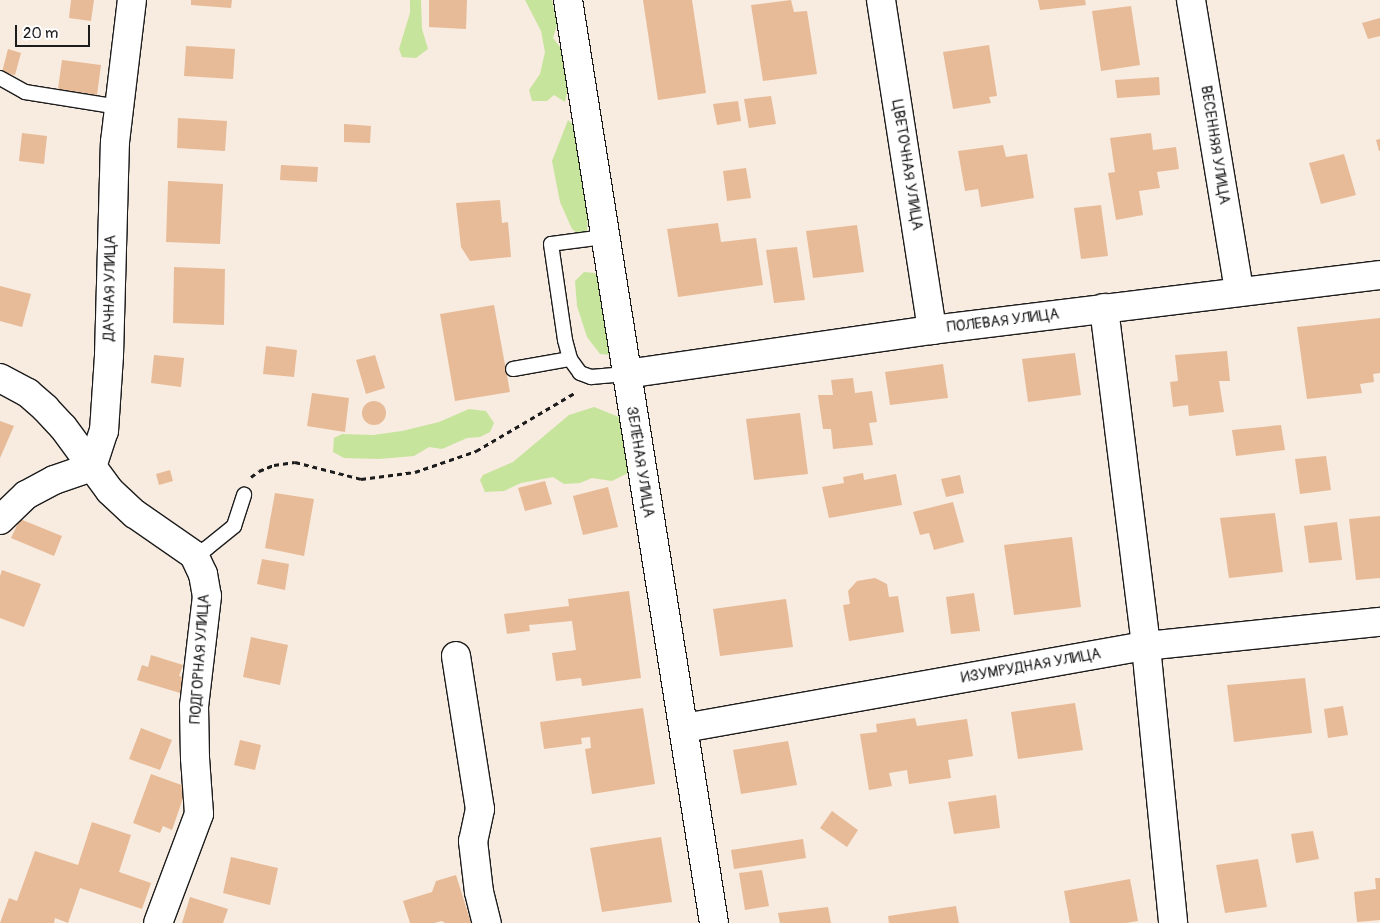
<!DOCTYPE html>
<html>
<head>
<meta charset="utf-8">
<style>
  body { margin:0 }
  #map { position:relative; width:1380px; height:923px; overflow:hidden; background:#f8ebe0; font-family:Pangolin,sans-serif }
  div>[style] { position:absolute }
  .green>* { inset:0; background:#c7e49c }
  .building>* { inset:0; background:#e7bb97 }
  .round { border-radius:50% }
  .path>* { height:3px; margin-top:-1.5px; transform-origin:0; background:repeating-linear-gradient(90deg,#1c1c1c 0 5px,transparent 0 9px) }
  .roads { filter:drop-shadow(1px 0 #1c1c1c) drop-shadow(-1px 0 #1c1c1c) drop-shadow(0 1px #1c1c1c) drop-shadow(0 -1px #1c1c1c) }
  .lane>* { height:14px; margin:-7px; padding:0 7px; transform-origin:7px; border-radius:7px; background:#fff }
  .street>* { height:28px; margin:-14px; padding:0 14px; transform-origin:14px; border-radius:14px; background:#fff }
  span { translate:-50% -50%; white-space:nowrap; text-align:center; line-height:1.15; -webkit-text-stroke:4px #fff; paint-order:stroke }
  .street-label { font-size:15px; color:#1c1c1c }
  .scale { position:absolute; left:15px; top:25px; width:75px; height:22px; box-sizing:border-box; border:2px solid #1c1c1c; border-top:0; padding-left:6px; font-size:15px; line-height:18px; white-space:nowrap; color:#1c1c1c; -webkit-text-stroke:4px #fff; paint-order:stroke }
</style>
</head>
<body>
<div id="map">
  <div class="green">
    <i style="clip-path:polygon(410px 0,421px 0,422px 29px,428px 49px,416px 58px,402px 57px,399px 49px,410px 13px)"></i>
    <i style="clip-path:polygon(525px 0,552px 0,557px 25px,553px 38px,563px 51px,570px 79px,565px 102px,554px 95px,547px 101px,532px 101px,529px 90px,540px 74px,545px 52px,541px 31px)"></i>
    <i style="clip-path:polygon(568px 120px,576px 127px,589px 200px,587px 231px,580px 235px,572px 229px,560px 202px,552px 161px)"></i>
    <i style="clip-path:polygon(584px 272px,595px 273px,603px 285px,611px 355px,600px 354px,587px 337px,577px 306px,575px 281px)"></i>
    <i style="clip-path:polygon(594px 407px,619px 417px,628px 434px,630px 456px,628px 473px,612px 481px,592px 478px,580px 483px,564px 484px,553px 477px,521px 483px,504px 491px,485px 492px,480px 480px,483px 475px,513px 462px,569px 415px)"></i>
    <i style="clip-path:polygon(469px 409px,486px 411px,494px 423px,490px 432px,480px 437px,467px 438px,442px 449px,429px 447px,414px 456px,379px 459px,344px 458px,333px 452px,334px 438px,342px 434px,373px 435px,402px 431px,439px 422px)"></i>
  </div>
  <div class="building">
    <i style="clip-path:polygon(71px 0,94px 0,91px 21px,69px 18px)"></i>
    <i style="clip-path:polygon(191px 0,232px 0,231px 8px,191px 5px)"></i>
    <i style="clip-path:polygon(429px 0,467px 0,466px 29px,429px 27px)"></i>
    <i style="clip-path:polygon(643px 0,692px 0,706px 93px,658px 100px)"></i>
    <i style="clip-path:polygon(791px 0,794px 12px,807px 11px,817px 74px,763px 81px,751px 5px)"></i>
    <i style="clip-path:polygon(1038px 0,1085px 0,1086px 5px,1040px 10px)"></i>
    <i style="clip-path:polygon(1131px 6px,1140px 65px,1101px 71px,1092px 11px)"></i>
    <i style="clip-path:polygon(1380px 18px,1380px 36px,1368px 39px,1362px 23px)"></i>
    <i style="clip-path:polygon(989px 45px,997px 96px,989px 97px,991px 103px,953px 109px,943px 52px)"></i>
    <i style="clip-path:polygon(186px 46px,235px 49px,233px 79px,184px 76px)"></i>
    <i style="clip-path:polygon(8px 49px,21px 53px,15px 75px,2px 72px)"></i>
    <i style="clip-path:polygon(62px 60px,101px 65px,97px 95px,58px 89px)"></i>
    <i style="clip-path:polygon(1159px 77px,1160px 95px,1117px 98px,1115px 80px)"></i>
    <i style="clip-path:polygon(771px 96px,776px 124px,749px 128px,744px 99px)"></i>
    <i style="clip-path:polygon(738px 101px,741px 121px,717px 125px,713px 104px)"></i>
    <i style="clip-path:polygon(178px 118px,227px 121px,225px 151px,177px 148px)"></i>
    <i style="clip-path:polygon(344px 124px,371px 126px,370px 143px,344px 142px)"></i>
    <i style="clip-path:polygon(22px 133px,47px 136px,44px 164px,19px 161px)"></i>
    <i style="clip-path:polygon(1151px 133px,1153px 150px,1176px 147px,1179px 169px,1157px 172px,1160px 188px,1139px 191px,1143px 215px,1116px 220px,1108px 173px,1115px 172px,1110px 138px)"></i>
    <i style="clip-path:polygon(1380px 139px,1380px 151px,1379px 151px,1376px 140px)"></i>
    <i style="clip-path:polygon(1003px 145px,1006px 157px,1027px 154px,1034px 198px,981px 207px,978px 189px,965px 191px,958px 151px)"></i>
    <i style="clip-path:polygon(1344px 154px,1356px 195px,1321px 204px,1309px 163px)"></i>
    <i style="clip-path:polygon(281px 165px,318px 167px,317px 182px,280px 180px)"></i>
    <i style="clip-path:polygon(746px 168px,751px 198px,727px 201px,723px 171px)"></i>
    <i style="clip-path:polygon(168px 181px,223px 184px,220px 244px,166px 242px)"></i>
    <i style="clip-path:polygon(500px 200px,502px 223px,508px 222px,511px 257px,470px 261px,461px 247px,456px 203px)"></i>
    <i style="clip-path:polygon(1101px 205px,1108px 256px,1081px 259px,1074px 208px)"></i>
    <i style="clip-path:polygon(718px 223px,721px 242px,756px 238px,763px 285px,678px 297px,667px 229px)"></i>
    <i style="clip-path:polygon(857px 225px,864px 272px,813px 278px,806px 231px)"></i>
    <i style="clip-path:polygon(797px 247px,805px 300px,774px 303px,766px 250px)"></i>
    <i style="clip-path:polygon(174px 267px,225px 269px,224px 325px,173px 323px)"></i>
    <i style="clip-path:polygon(0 286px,31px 294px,22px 327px,0 321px)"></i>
    <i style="clip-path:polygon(494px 305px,510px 392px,455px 401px,440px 314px)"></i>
    <i style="clip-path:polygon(1380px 318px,1380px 373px,1373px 374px,1374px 382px,1360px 384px,1362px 393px,1307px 399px,1297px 327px)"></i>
    <i style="clip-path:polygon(266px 346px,297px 350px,294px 377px,263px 374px)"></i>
    <i style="clip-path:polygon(1227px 351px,1230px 381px,1219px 381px,1224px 412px,1189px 416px,1188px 405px,1173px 407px,1170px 382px,1178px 381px,1175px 355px)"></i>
    <i style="clip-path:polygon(1075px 353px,1081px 395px,1028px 402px,1022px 359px)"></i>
    <i style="clip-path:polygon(154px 355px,184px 358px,181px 387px,151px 383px)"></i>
    <i style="clip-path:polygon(375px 355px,385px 388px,366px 394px,356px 360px)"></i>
    <i style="clip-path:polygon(943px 364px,948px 398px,890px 405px,885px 372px)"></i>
    <i style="clip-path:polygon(853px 378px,855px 393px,872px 391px,877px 422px,869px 423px,873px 445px,833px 449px,831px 429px,823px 429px,818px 395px,833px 395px,831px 380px)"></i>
    <i style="clip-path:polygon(312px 393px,349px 398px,345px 432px,307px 426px)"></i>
    <i class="round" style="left:362px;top:401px;width:24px;height:24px"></i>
    <i style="clip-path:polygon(800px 413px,808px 474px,754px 480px,746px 419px)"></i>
    <i style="clip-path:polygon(0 421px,14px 426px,0 458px)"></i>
    <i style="clip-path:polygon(1281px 425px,1285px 450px,1236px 456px,1232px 430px)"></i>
    <i style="clip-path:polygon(1326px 456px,1331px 490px,1300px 494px,1295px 459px)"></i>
    <i style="clip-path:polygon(170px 470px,173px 481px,159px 485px,156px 474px)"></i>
    <i style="clip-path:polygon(863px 473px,864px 480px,896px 474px,902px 505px,829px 518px,822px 487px,844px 483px,843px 477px)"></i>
    <i style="clip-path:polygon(960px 475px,964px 493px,946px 497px,941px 479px)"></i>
    <i style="clip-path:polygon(545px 481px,552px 504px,525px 511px,518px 488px)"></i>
    <i style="clip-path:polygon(608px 487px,618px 527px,583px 535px,573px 496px)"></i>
    <i style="clip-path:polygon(275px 493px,314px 499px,304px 556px,265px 548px)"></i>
    <i style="clip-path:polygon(953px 502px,964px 542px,934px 550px,929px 533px,920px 535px,913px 512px)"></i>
    <i style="clip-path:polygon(1275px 513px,1283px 572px,1229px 578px,1220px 518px)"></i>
    <i style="clip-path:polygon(1380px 516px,1380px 578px,1356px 580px,1349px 519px)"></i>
    <i style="clip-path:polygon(20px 519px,62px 536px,54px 556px,11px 538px)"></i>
    <i style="clip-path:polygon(1337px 522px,1342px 560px,1309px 563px,1304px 526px)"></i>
    <i style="clip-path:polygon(1072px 537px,1081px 607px,1014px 615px,1004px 545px)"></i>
    <i style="clip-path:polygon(262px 559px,289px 564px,285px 590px,257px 584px)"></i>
    <i style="clip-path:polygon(2px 570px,41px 584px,24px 627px,0 618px,0 576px)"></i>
    <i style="clip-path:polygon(875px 578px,887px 584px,889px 597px,898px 596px,904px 632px,849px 641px,843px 605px,850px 604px,848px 591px,857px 581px)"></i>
    <i style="clip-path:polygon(629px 591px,641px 678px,582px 686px,581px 678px,556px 681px,552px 653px,576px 650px,572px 621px,529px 625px,530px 631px,507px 634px,504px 614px,569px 606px,568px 599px)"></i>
    <i style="clip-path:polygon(974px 593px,980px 631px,951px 634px,946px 597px)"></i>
    <i style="clip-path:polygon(786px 599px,793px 647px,720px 656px,713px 609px)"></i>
    <i style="clip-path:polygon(251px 637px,288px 645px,280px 685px,243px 677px)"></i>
    <i style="clip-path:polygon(151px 655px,183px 665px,179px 676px,186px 678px,180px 693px,137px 680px,142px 665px,148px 667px)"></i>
    <i style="clip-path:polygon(1305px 678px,1312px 733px,1234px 742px,1227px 685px)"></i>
    <i style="clip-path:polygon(1075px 703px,1083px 750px,1018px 759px,1011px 712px)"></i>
    <i style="clip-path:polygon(1343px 706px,1348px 735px,1328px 738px,1324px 709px)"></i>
    <i style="clip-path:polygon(643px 708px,655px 784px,592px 794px,585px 749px,591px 748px,590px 737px,581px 738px,582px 744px,544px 749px,540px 722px)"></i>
    <i style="clip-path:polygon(915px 718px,917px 726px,967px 719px,973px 756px,948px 760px,951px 778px,909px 784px,907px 770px,889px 773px,892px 786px,869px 790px,860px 734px,877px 732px,876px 724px)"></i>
    <i style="clip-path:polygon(141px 728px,172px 740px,160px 770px,129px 759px)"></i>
    <i style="clip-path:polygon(240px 740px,261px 745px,255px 770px,234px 765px)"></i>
    <i style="clip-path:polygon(788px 741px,797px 785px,741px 794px,733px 750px)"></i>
    <i style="clip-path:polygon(151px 774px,187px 787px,172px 830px,163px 826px,160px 833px,133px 823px)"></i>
    <i style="clip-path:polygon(996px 795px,1000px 828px,954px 834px,948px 802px)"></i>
    <i style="clip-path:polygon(832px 811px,858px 830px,847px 847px,820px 828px)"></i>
    <i style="clip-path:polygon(92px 822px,131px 835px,119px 872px,151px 883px,142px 909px,80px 888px,68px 923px,55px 918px,54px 923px,0 923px,9px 898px,17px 901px,35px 851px,78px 865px)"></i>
    <i style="clip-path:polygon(1313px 831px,1319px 859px,1296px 863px,1291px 834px)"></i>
    <i style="clip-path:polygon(661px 837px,672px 902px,602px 912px,590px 848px)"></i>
    <i style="clip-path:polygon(803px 839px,806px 858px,734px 869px,731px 850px)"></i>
    <i style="clip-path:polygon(231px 857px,278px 868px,270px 905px,223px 893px)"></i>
    <i style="clip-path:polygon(1258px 859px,1267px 907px,1225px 913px,1216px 865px)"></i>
    <i style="clip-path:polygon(762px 870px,769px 906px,745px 910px,739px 873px)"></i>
    <i style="clip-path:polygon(456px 875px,471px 923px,445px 923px,442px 921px,434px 923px,410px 923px,403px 901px,432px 892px,436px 881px)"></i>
    <i style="clip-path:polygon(1375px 878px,1380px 878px,1380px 920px,1357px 922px,1354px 892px,1376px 889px)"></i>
    <i style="clip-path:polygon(1130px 879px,1138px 921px,1126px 923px,1070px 923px,1064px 891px)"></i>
    <i style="clip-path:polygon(190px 897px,228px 909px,223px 923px,182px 923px)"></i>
    <i style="clip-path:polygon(956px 906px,959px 923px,889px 923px,888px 916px)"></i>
    <i style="clip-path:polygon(828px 907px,831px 923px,780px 923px,778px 913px)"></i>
  </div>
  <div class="path">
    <i style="left:251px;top:477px;width:10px;rotate:-37deg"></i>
    <i style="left:259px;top:471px;width:16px;rotate:-22deg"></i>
    <i style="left:274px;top:465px;width:21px;rotate:-8deg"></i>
    <i style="left:295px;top:462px;width:68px;rotate:14.4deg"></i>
    <i style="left:361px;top:479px;width:54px;rotate:-7.4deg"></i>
    <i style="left:415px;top:472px;width:65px;rotate:-19deg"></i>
    <i style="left:476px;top:451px;width:116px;rotate:-30.5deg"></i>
  </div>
  <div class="roads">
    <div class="lane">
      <i style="left:0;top:78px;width:29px;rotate:29deg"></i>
      <i style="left:25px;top:92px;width:95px;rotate:9.1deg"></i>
      <i style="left:604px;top:237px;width:53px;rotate:172.5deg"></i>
      <i style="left:551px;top:244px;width:97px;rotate:81.7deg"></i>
      <i style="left:565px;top:340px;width:20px;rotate:75deg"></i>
      <i style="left:570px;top:359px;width:17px;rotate:54deg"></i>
      <i style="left:580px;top:373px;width:12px;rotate:20deg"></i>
      <i style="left:591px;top:377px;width:35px;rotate:-5deg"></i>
      <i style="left:513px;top:369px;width:58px;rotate:-10deg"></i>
      <i style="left:194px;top:555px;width:15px;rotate:-28deg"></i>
      <i style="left:207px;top:548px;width:35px;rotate:-39deg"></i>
      <i style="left:234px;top:526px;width:33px;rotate:-72deg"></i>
    </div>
    <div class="street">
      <i style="left:568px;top:0;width:934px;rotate:81.01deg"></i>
      <i style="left:881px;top:0;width:334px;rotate:81.2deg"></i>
      <i style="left:1191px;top:0;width:295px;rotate:80.6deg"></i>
      <i style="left:1104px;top:308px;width:341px;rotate:82.9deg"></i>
      <i style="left:1146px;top:646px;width:278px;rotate:84.4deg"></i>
      <i style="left:626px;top:374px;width:309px;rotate:-8.2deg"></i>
      <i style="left:932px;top:330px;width:451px;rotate:-7deg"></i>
      <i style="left:0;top:378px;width:32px;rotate:28deg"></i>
      <i style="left:28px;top:393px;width:23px;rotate:41deg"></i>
      <i style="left:45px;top:408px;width:26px;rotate:47deg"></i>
      <i style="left:63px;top:427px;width:79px;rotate:53.7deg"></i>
      <i style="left:110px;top:491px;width:34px;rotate:43deg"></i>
      <i style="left:135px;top:514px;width:72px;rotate:34.8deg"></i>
      <i style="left:194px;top:555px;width:21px;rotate:65deg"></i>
      <i style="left:203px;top:574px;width:22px;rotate:80deg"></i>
      <i style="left:207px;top:596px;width:111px;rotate:96.7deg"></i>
      <i style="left:194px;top:706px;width:52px;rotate:88.9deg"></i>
      <i style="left:195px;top:758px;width:56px;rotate:85.9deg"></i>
      <i style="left:199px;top:814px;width:116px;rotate:110.6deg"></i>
      <i style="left:92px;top:467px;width:38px;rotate:-72deg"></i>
      <i style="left:104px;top:431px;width:76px;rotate:-86.2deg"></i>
      <i style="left:109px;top:355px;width:213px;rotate:-88.4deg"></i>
      <i style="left:115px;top:142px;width:143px;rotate:-83.2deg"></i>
      <i style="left:0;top:520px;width:36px;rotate:-44deg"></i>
      <i style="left:26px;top:495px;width:32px;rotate:-28deg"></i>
      <i style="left:54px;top:480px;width:40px;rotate:-18.9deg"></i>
      <i style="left:456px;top:656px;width:155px;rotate:81.1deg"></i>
      <i style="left:480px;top:809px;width:33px;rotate:102deg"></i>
      <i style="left:473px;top:841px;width:51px;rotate:83.3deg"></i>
      <i style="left:479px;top:892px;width:32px;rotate:76deg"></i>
      <i style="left:684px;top:728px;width:469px;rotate:-10.1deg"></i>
      <i style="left:1146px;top:646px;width:235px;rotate:-5.9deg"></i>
    </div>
  </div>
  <div class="street-label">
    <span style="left:1215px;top:145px;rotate:81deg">ВЕСЕННЯЯ УЛИЦА</span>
    <span style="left:907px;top:165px;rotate:81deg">ЦВЕТОЧНАЯ УЛИЦА</span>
    <span style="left:110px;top:288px;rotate:-89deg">ДАЧНАЯ УЛИЦА</span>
    <span style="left:1003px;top:321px;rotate:-7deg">ПОЛЕВАЯ УЛИЦА</span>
    <span style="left:640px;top:462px;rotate:81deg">ЗЕЛЁНАЯ УЛИЦА</span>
    <span style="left:200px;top:659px;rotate:-86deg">ПОДГОРНАЯ УЛИЦА</span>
    <span style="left:1031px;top:666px;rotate:-10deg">ИЗУМРУДНАЯ УЛИЦА</span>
  </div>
  <div class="scale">20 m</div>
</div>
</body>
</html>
